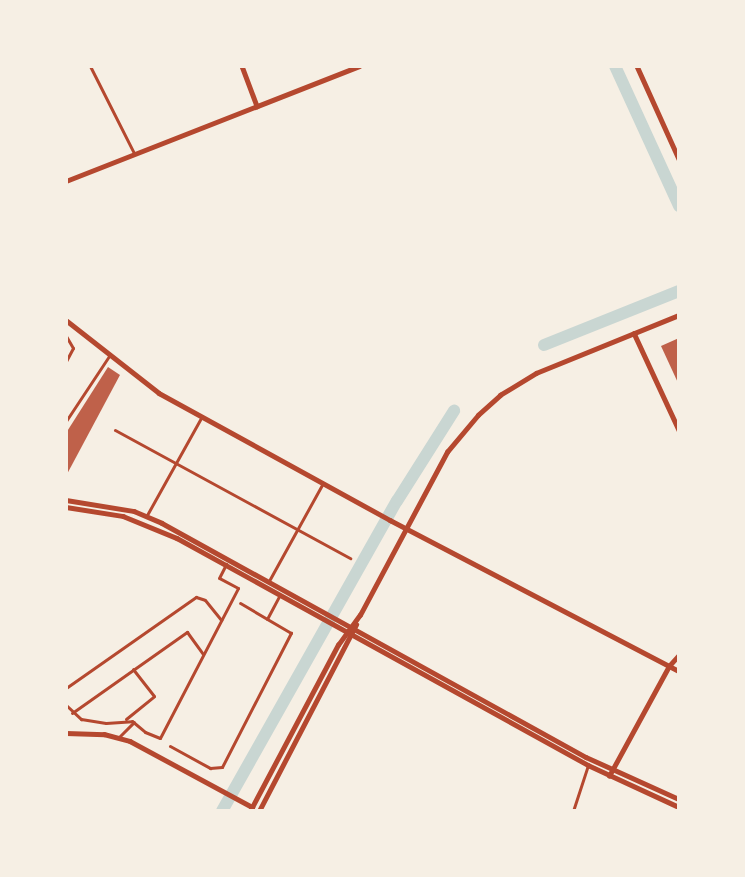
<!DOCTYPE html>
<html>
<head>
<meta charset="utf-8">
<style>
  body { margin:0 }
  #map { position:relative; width:745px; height:877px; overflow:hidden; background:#f6efe4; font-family:Jost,sans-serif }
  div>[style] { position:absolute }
  .river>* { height:12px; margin:-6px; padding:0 6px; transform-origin:6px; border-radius:6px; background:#c9d6d2 }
  .building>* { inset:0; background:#bf614a }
  .minor>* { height:3px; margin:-1.5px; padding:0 1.5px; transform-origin:1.5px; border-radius:1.5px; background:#b5482f }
  .tertiary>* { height:4.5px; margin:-2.25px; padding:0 2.25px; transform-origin:2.25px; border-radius:2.25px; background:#b5482f }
  .secondary>* { height:4.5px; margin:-2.25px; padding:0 2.25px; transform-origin:2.25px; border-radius:2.25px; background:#b5482f }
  span { translate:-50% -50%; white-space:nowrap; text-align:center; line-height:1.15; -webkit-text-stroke:4px #f6efe4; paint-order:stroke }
  .frame { position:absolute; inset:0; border:68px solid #f6efe4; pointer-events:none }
</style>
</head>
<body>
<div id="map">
  <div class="river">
    <i style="left:615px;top:66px;width:154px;rotate:65.4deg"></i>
    <i style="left:544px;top:345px;width:145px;rotate:-21.8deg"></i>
    <i style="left:222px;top:811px;width:356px;rotate:-60.6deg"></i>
    <i style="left:397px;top:501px;width:107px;rotate:-57.7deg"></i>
  </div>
  <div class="building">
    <i style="clip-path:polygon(679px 338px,679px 385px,661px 346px)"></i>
    <i style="clip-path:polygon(108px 367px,120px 375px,66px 476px,66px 433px)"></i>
  </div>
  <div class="minor">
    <i style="left:90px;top:66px;width:97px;rotate:63.2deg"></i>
    <i style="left:66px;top:336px;width:14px;rotate:60deg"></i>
    <i style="left:73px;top:348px;width:15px;rotate:118deg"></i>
    <i style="left:66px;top:421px;width:78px;rotate:-56.5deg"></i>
    <i style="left:115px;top:430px;width:268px;rotate:28.6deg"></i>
    <i style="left:147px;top:515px;width:113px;rotate:-60.9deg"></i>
    <i style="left:270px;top:579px;width:110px;rotate:-61.1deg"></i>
    <i style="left:267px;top:619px;width:27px;rotate:-62deg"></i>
    <i style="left:66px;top:688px;width:159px;rotate:-35deg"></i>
    <i style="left:196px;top:597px;width:9px;rotate:18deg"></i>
    <i style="left:205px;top:600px;width:26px;rotate:51deg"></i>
    <i style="left:66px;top:705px;width:21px;rotate:43deg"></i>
    <i style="left:81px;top:719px;width:25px;rotate:9deg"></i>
    <i style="left:106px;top:723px;width:26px;rotate:-4deg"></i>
    <i style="left:132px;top:721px;width:17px;rotate:40deg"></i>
    <i style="left:145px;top:732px;width:16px;rotate:22deg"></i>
    <i style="left:160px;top:738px;width:169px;rotate:-62.5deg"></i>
    <i style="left:238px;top:588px;width:21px;rotate:-152deg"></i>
    <i style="left:219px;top:578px;width:16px;rotate:-63deg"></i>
    <i style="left:72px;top:713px;width:141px;rotate:-35.2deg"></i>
    <i style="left:187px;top:632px;width:27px;rotate:54deg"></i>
    <i style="left:126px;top:719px;width:36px;rotate:-39deg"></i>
    <i style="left:154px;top:696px;width:34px;rotate:-128deg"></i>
    <i style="left:119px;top:737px;width:21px;rotate:-45deg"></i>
    <i style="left:170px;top:746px;width:46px;rotate:28.8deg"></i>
    <i style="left:210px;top:768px;width:12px;rotate:-5deg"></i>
    <i style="left:222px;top:767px;width:151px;rotate:-62.8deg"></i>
    <i style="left:291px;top:633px;width:59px;rotate:-149.5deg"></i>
    <i style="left:573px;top:811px;width:48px;rotate:-71.9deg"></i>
  </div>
  <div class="tertiary">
    <i style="left:242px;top:66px;width:43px;rotate:69.4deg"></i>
    <i style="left:637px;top:66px;width:102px;rotate:65.7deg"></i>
    <i style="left:66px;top:181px;width:315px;rotate:-21.4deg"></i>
    <i style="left:66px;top:320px;width:118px;rotate:38.1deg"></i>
    <i style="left:159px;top:393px;width:264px;rotate:28.8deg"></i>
    <i style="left:390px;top:520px;width:326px;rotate:27.6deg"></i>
    <i style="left:634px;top:333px;width:107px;rotate:65.1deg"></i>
    <i style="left:360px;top:615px;width:185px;rotate:-61.9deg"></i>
    <i style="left:447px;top:452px;width:48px;rotate:-50deg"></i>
    <i style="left:478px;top:415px;width:30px;rotate:-42deg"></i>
    <i style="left:500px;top:395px;width:42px;rotate:-31.4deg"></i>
    <i style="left:536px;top:373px;width:154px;rotate:-22.1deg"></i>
    <i style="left:66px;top:733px;width:38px;rotate:2deg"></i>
    <i style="left:104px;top:734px;width:27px;rotate:15deg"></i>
    <i style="left:130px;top:741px;width:139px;rotate:28.4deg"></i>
    <i style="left:609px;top:776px;width:125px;rotate:-61.4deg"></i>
    <i style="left:669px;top:666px;width:15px;rotate:-48deg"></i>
  </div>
  <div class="secondary">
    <i style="left:66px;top:500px;width:69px;rotate:9.2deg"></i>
    <i style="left:134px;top:511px;width:30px;rotate:23deg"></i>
    <i style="left:162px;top:523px;width:484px;rotate:28.9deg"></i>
    <i style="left:586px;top:757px;width:102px;rotate:24.3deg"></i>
    <i style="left:66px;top:507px;width:58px;rotate:9deg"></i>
    <i style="left:123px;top:516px;width:58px;rotate:22.2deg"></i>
    <i style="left:177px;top:538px;width:470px;rotate:28.9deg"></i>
    <i style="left:588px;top:765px;width:100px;rotate:24.8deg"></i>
    <i style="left:250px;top:811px;width:188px;rotate:-62.1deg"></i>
    <i style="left:338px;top:645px;width:37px;rotate:-54deg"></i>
    <i style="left:259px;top:811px;width:210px;rotate:-62.5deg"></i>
  </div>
  <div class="frame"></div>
</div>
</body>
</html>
